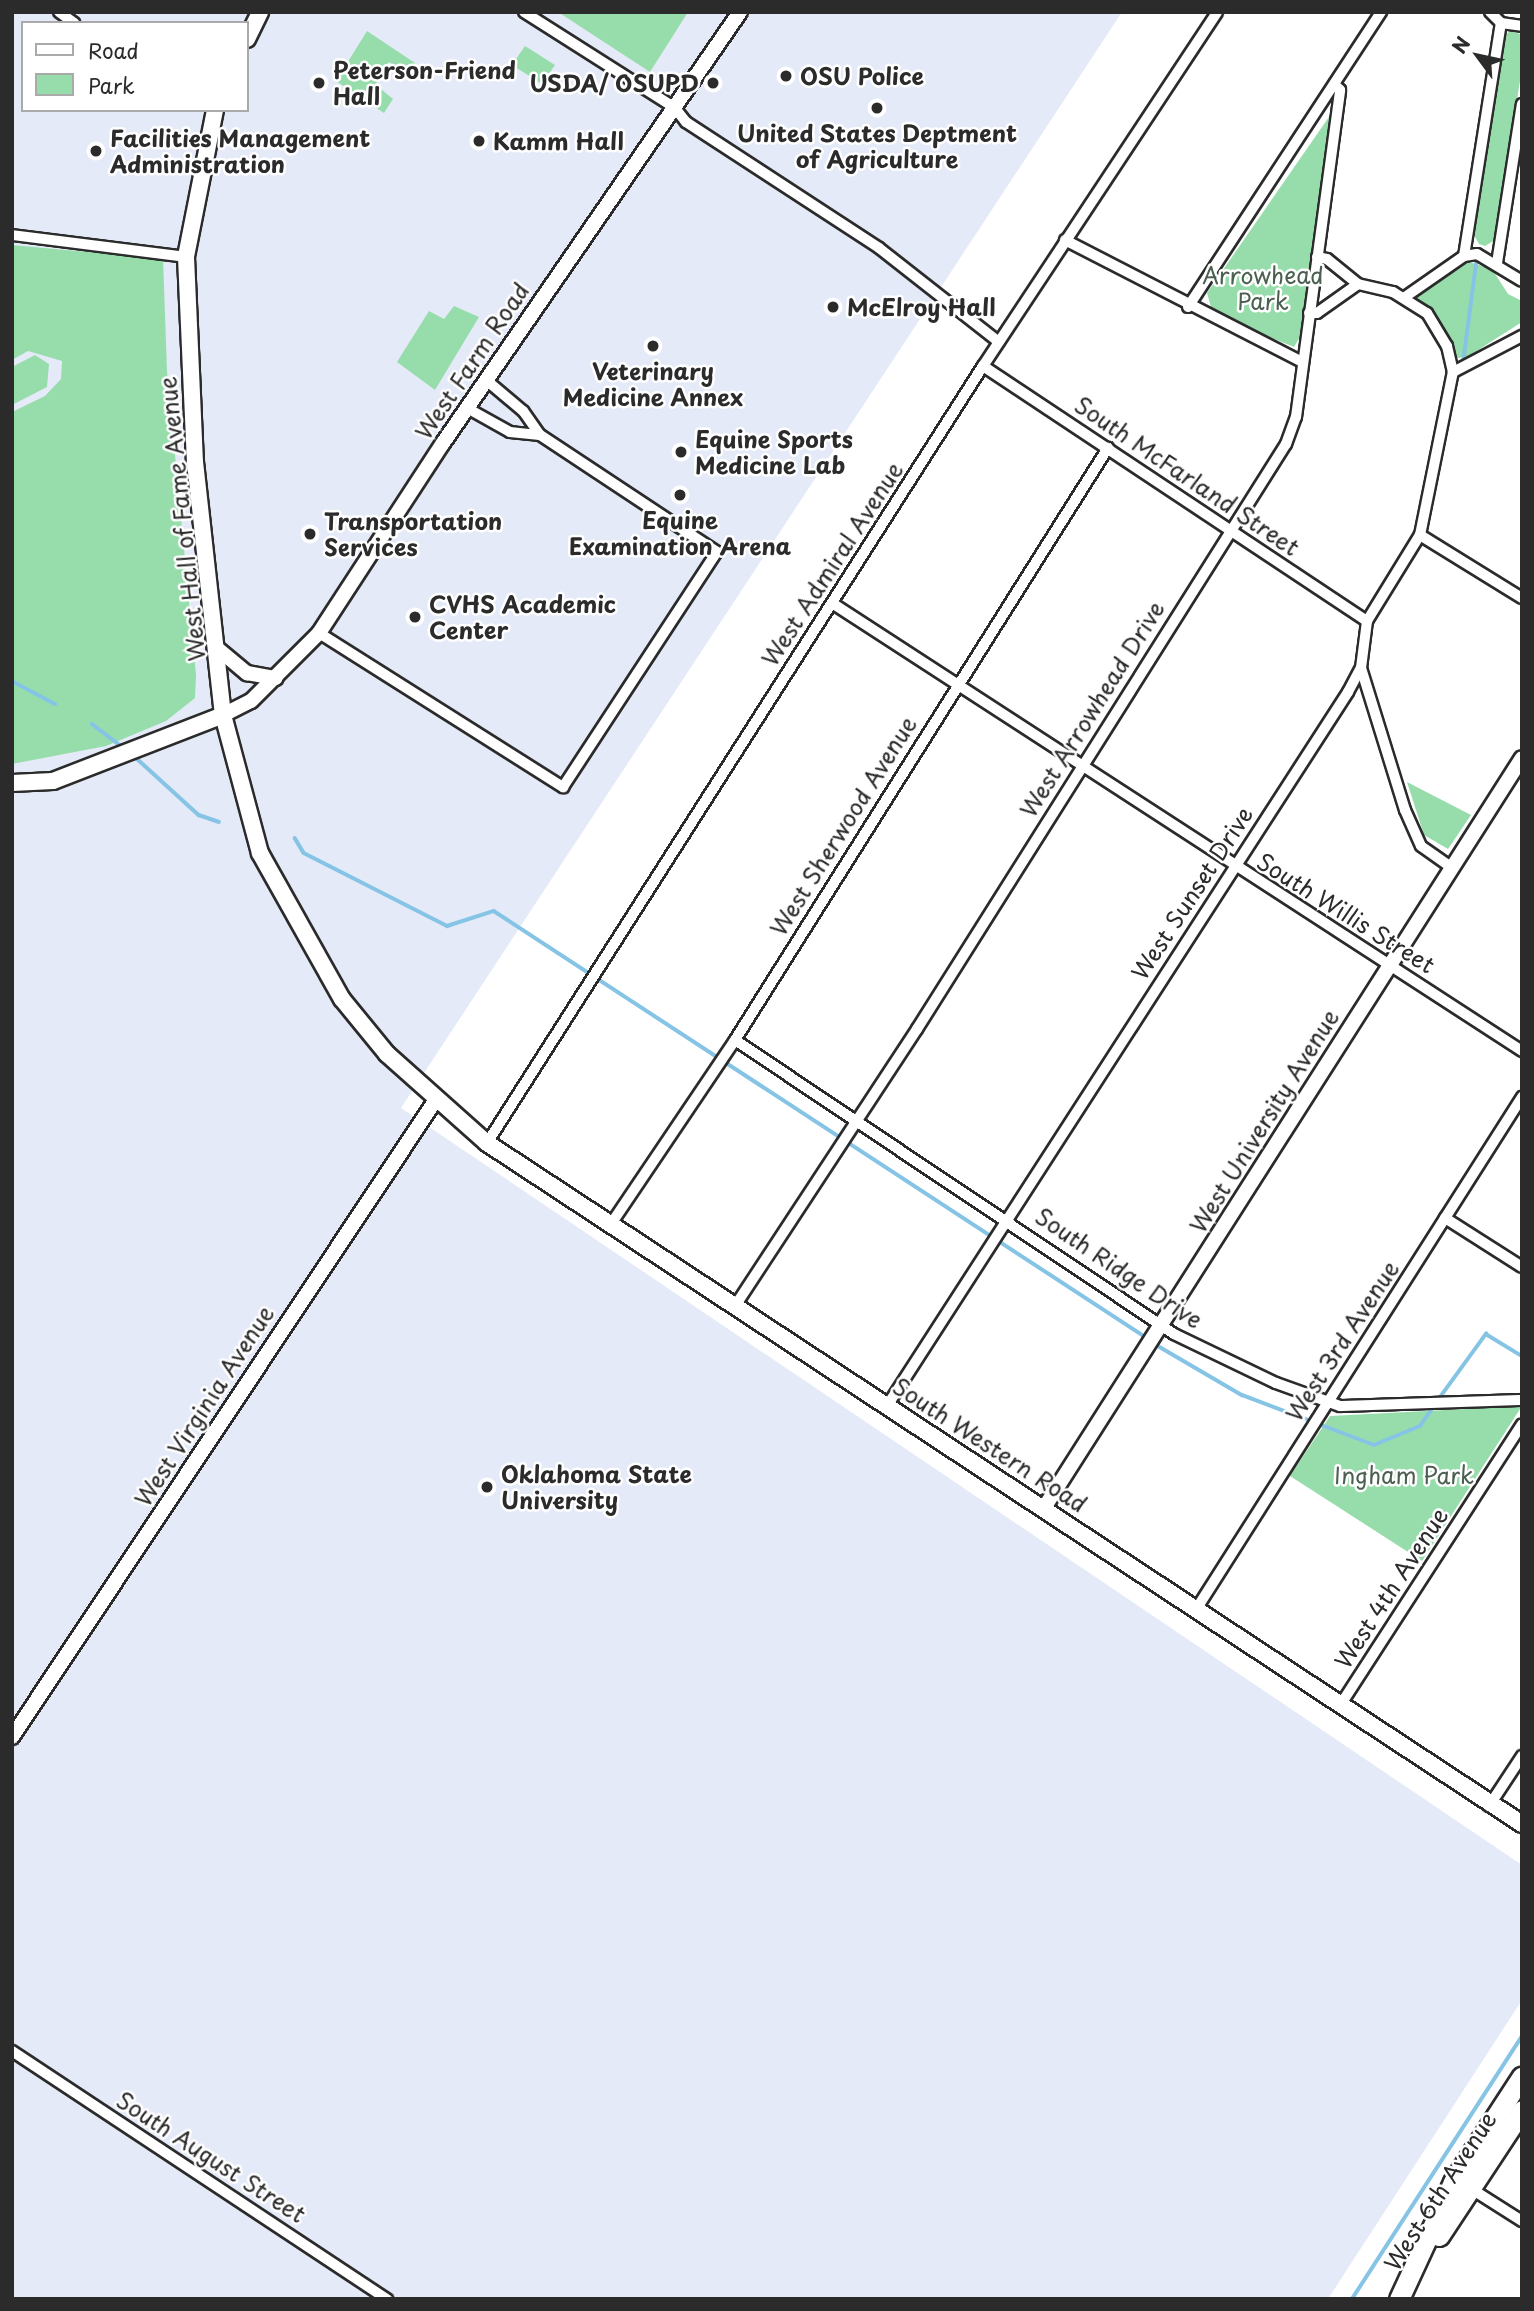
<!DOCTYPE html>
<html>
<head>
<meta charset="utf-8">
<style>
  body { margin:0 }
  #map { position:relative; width:1534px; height:2311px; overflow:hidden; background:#fff; font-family:"Playpen Sans",sans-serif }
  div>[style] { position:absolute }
  .built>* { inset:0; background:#e5eaf8 }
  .green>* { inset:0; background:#97ddab }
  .stream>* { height:3.5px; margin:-1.75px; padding:0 1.75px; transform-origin:1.75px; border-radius:1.75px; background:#86c4e6 }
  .roads { filter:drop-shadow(2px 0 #2b2b2b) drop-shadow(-2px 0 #2b2b2b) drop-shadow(0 2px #2b2b2b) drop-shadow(0 -2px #2b2b2b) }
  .minor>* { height:10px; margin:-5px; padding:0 5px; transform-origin:5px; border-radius:5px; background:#fff }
  .tertiary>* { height:14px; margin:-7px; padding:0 7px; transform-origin:7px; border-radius:7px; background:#fff }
  .secondary>* { height:16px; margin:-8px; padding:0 8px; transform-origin:8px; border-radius:8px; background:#fff }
  .trunk>* { height:19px; margin:-9.5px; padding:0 9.5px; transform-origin:9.5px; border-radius:9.5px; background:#fff }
  .dots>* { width:19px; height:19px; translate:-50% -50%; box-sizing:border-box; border:4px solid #fff; border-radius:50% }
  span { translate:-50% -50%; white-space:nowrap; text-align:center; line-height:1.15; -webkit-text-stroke:5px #fff; paint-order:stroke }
  .poi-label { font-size:23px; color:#2b2b2b; font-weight:700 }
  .left { translate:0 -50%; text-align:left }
  .right { translate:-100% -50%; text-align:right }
  .park-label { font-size:23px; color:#4b6051 }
  .street-label { font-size:23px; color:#2b2b2b }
  .frame { position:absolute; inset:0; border:14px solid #2b2b2b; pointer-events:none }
  .legend { position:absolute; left:21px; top:21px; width:228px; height:91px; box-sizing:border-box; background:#fff; border:2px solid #aaa; margin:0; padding:9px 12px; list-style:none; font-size:21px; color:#2b2b2b }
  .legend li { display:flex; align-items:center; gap:14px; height:35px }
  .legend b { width:35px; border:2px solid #aaa }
  .north { position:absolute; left:1443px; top:21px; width:70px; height:70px; -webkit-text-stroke:5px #fff; paint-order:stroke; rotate:303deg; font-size:19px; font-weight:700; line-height:28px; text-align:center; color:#2b2b2b }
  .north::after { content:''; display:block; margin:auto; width:24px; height:32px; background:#2b2b2b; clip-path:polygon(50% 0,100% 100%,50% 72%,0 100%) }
</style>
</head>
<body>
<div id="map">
  <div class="built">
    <i style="clip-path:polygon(evenodd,12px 12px,1122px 12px,401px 1108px,1522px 1865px,1522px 2000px,1328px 2299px,12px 2299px,12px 12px,23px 23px,247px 23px,247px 110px,23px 110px,23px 23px)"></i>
  </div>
  <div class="green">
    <i style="clip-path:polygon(558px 12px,688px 12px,650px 72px)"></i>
    <i style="clip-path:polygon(1511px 30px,1522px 35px,1522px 68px,1495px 240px,1485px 246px,1479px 244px,1473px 233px,1502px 38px)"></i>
    <i style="clip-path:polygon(367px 31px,415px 63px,408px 74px,389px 62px,380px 71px,376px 85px,393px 99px,384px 113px,336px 81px)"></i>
    <i style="clip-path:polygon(525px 46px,555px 65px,542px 84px,512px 65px)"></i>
    <i style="clip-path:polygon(1331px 114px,1300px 337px,1294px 347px,1213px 314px,1207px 293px)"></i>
    <i style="clip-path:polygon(12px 245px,163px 259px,167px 371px,196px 675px,195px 698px,166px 721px,106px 746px,12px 764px,12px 412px,45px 396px,61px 379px,62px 361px,28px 351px,12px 360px)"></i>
    <i style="clip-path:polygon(1469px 262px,1492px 269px,1508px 294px,1522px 301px,1522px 322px,1467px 357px,1458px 358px,1453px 357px,1435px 320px,1414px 299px)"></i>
    <i style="clip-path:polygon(454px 306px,479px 317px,435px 390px,397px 362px,429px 311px,444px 319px)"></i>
    <i style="clip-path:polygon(35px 355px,49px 364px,47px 387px,12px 405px,12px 367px)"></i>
    <i style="clip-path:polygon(1407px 782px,1471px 815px,1448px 849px,1424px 835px)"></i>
    <i style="clip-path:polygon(1522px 1406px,1422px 1561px,1290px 1476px,1330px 1416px)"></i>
  </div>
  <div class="stream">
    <i style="left:1463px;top:363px;width:108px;rotate:-82.5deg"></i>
    <i style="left:12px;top:681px;width:49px;rotate:28.1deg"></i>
    <i style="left:92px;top:724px;width:40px;rotate:37deg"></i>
    <i style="left:133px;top:755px;width:89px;rotate:42.3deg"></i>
    <i style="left:199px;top:815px;width:21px;rotate:19deg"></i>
    <i style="left:295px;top:838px;width:17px;rotate:59deg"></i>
    <i style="left:304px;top:853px;width:161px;rotate:27deg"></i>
    <i style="left:447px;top:926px;width:49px;rotate:-17.7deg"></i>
    <i style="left:494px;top:911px;width:780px;rotate:33.18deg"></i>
    <i style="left:1153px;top:1343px;width:103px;rotate:30.3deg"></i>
    <i style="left:1242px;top:1395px;width:141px;rotate:20.7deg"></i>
    <i style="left:1374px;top:1445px;width:50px;rotate:-22.4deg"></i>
    <i style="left:1420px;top:1426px;width:24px;rotate:-55deg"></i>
    <i style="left:1438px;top:1400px;width:82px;rotate:-54deg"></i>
    <i style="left:1486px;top:1334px;width:42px;rotate:31.4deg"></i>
    <i style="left:1352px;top:2299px;width:313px;rotate:-57.1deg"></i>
  </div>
  <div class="roads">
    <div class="minor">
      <i style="left:59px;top:12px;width:19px;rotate:36deg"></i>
      <i style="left:524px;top:12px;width:179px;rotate:32.4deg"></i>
      <i style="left:675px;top:108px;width:18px;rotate:52deg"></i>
      <i style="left:686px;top:122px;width:230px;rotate:33.1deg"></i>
      <i style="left:879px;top:248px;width:152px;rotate:38.1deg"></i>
      <i style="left:1490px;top:12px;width:16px;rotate:45deg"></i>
      <i style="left:1501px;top:23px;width:21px;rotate:8deg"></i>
      <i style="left:12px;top:235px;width:175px;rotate:7.2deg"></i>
      <i style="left:1065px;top:240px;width:267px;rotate:27.2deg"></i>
      <i style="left:1464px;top:256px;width:13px;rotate:-9deg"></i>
      <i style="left:1477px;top:254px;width:52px;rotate:31deg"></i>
      <i style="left:1317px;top:257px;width:10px;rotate:11deg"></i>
      <i style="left:1327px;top:259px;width:40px;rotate:39deg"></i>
      <i style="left:1358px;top:284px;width:36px;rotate:13deg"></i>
      <i style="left:1393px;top:292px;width:40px;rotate:32deg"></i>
      <i style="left:1427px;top:313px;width:39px;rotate:59deg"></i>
      <i style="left:1447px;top:346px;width:27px;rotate:77deg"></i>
      <i style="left:1497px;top:263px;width:161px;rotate:-81.1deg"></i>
      <i style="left:1405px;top:297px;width:72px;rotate:-34.8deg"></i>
      <i style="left:1464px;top:256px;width:236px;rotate:-81deg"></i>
      <i style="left:1188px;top:307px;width:353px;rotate:-56.8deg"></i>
      <i style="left:1309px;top:313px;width:8px"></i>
      <i style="left:1317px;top:313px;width:50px;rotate:-35.3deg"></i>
      <i style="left:983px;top:366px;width:461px;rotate:33.6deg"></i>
      <i style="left:467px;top:408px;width:49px;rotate:29.2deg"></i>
      <i style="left:510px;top:432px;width:30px;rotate:6deg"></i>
      <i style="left:1420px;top:535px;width:120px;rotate:31.7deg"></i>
      <i style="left:832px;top:603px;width:823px;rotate:32.99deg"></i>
      <i style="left:319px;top:633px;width:289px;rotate:32.3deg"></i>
      <i style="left:563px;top:787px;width:281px;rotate:-56.8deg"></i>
      <i style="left:717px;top:552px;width:212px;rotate:-146.5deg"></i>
      <i style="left:540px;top:435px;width:29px;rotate:-125deg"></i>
      <i style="left:523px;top:411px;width:48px;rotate:-140deg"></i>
      <i style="left:1361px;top:668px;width:149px;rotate:72.8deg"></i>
      <i style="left:1405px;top:810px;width:39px;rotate:66deg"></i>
      <i style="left:1421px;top:846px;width:38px;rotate:35deg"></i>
      <i style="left:735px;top:1040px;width:528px;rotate:33.81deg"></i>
      <i style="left:1174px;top:1334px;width:113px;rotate:25.7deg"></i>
      <i style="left:1276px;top:1383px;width:68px;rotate:19.8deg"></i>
      <i style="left:1340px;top:1406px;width:182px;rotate:-1.9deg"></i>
      <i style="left:487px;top:1143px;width:922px;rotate:-57.45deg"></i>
      <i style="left:983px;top:366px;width:424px;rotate:-56.5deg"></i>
      <i style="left:1445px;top:1218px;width:91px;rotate:32.5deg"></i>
      <i style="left:611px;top:1224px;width:222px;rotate:-56deg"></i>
      <i style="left:735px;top:1040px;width:700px;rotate:-57.79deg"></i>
      <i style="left:735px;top:1306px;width:331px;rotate:-56.7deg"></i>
      <i style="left:917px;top:1029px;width:692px;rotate:-57.76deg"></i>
      <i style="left:1286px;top:444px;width:29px;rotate:-70deg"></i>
      <i style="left:1296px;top:417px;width:330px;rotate:-82.3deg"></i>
      <i style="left:1340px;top:90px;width:8px;rotate:-135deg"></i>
      <i style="left:887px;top:1406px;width:850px;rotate:-57.15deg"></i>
      <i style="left:1348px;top:692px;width:27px;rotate:-62deg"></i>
      <i style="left:1361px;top:668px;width:47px;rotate:-82.7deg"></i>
      <i style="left:1367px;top:621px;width:101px;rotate:-58.4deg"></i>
      <i style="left:1420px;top:535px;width:166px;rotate:-78.6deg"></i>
      <i style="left:1453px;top:372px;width:78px;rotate:-27.6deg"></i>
      <i style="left:1197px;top:1608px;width:606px;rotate:-57.54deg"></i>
      <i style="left:1341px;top:1704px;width:333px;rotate:-57.1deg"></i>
      <i style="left:1489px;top:1806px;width:60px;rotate:-56.6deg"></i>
      <i style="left:12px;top:2051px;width:450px;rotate:33.5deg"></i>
      <i style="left:1470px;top:2188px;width:62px;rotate:32.4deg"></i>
    </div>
    <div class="tertiary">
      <i style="left:218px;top:649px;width:38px;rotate:40deg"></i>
      <i style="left:247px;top:673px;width:29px;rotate:10deg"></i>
      <i style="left:223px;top:715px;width:31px;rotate:-27deg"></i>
      <i style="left:251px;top:701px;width:96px;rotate:-45deg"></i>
      <i style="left:319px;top:633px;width:227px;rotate:-56.9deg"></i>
      <i style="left:443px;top:443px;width:523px;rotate:-55.43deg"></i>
      <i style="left:1044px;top:1508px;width:889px;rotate:-57.49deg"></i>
      <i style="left:12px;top:1737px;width:764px;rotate:-56.37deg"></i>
    </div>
    <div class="secondary">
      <i style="left:247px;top:39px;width:30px;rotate:-64deg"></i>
      <i style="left:215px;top:110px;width:150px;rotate:101.2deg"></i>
      <i style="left:186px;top:257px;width:205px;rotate:87.5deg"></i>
      <i style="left:195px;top:462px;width:255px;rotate:83.7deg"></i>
      <i style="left:223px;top:715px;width:143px;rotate:75deg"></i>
      <i style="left:260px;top:853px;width:167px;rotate:60.7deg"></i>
      <i style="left:342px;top:999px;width:71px;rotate:50.7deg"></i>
      <i style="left:387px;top:1054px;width:134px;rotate:41.7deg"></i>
      <i style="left:487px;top:1143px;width:1239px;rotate:33.34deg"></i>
      <i style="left:12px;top:783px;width:41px;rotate:-2.8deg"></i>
      <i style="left:53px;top:781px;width:182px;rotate:-21.2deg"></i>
    </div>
    <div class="trunk">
      <i style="left:1439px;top:2236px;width:151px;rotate:-56.6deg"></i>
      <i style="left:1399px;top:2299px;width:129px;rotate:-65.2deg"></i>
      <i style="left:1453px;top:2182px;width:126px;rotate:-56.9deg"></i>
    </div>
  </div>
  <div class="dots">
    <i style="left:786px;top:76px;background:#2b2b2b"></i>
    <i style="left:319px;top:83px;background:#2b2b2b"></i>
    <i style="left:713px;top:83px;background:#2b2b2b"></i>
    <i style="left:877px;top:108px;background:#2b2b2b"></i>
    <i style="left:479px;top:141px;background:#2b2b2b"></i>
    <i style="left:96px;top:151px;background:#2b2b2b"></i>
    <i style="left:833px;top:307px;background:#2b2b2b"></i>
    <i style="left:653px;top:346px;background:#2b2b2b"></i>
    <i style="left:681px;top:452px;background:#2b2b2b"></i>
    <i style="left:680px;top:495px;background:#2b2b2b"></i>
    <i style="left:310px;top:534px;background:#2b2b2b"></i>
    <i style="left:415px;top:617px;background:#2b2b2b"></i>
    <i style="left:487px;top:1487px;background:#2b2b2b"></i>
  </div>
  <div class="poi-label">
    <span class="left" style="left:333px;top:83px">Peterson-Friend<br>Hall</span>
    <span class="left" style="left:800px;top:76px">OSU Police</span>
    <span class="right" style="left:699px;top:83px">USDA/ OSUPD</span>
    <span style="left:877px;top:146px">United States Deptment<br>of Agriculture</span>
    <span class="left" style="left:110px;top:151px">Facilities Management<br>Administration</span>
    <span class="left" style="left:493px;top:141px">Kamm Hall</span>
    <span class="left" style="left:847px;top:307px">McElroy Hall</span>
    <span style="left:653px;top:384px">Veterinary<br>Medicine Annex</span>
    <span class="left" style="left:695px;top:452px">Equine Sports<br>Medicine Lab</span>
    <span style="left:680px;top:533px">Equine<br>Examination Arena</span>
    <span class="left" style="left:324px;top:534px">Transportation<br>Services</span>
    <span class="left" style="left:429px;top:617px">CVHS Academic<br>Center</span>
    <span class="left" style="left:501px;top:1487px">Oklahoma State<br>University</span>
  </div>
  <div class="park-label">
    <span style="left:1263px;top:288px">Arrowhead<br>Park</span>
    <span style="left:1404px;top:1475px">Ingham Park</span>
  </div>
  <div class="street-label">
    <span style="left:472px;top:361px;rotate:-56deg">West Farm Road</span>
    <span style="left:1187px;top:476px;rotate:34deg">South McFarland Street</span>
    <span style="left:182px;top:519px;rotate:-96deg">West Hall of Fame Avenue</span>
    <span style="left:832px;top:564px;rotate:-57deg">West Admiral Avenue</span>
    <span style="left:1092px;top:709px;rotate:-58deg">West Arrowhead Drive</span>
    <span style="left:843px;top:826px;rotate:-58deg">West Sherwood Avenue</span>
    <span style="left:1192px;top:893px;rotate:-57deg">West Sunset Drive</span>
    <span style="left:1346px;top:913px;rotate:32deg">South Willis Street</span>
    <span style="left:1264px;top:1121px;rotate:-58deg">West University Avenue</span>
    <span style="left:1119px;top:1268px;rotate:34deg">South Ridge Drive</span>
    <span style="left:1342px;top:1341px;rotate:-57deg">West 3rd Avenue</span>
    <span style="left:204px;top:1406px;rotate:-57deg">West Virginia Avenue</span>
    <span style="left:990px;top:1445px;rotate:33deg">South Western Road</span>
    <span style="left:1391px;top:1588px;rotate:-57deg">West 4th Avenue</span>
    <span style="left:211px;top:2157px;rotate:33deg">South August Street</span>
    <span style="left:1440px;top:2191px;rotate:-57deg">West 6th Avenue</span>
  </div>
  <div class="frame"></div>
  <ul class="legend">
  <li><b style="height:9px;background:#fff"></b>Road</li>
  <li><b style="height:19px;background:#97ddab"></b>Park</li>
  </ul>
  <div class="north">N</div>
</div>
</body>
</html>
